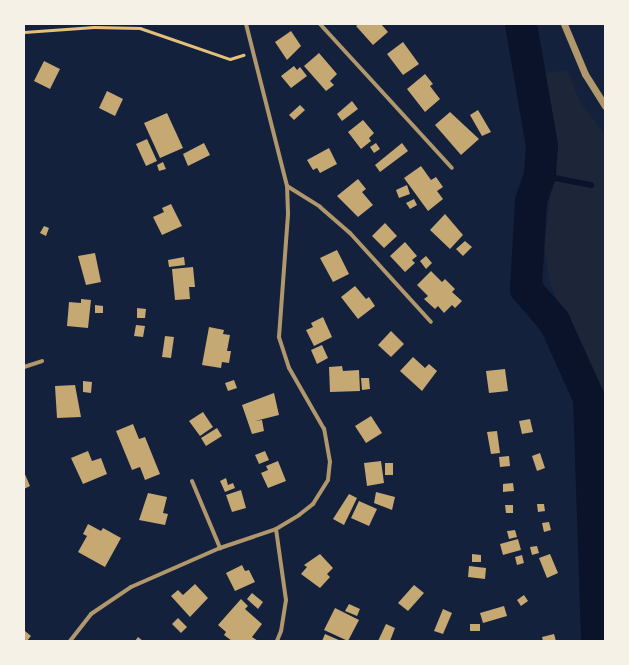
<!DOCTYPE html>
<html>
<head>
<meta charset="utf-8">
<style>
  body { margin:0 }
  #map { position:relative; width:629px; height:665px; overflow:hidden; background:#14213d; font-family:Rubik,sans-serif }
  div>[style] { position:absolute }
  .green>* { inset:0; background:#1d2539 }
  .stream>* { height:5.5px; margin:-2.75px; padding:0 2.75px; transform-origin:2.75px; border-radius:2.75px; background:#0b132b }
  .river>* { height:32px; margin:-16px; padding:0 16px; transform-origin:16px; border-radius:16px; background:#0b132b }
  .building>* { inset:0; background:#c6a872 }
  .path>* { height:2.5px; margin:-1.25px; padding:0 1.25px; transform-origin:1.25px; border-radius:1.25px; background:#e5c07b }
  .minor>* { height:4px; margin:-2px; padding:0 2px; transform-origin:2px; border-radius:2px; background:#b1986c }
  .tertiary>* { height:7px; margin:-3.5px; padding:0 3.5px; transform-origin:3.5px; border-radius:3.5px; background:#b1986c }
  span { translate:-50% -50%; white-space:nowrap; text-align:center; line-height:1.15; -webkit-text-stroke:4px #f6f1e7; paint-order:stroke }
  .frame { position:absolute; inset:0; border:25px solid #f6f1e7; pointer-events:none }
</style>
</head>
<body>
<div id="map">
  <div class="green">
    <i style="clip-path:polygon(567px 70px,580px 102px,605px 134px,605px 641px,602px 641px,597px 397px,594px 383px,550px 284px,544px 246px,555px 160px,538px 74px)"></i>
  </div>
  <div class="stream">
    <i style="left:540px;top:175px;width:52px;rotate:11.1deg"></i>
  </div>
  <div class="river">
    <i style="left:521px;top:24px;width:123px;rotate:80.2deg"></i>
    <i style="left:542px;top:145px;width:30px;rotate:94deg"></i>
    <i style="left:540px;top:175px;width:28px;rotate:109deg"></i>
    <i style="left:531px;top:201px;width:88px;rotate:93.3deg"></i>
    <i style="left:526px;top:289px;width:43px;rotate:48.8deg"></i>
    <i style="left:554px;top:321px;width:85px;rotate:65.6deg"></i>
    <i style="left:589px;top:398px;width:243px;rotate:88.1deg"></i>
  </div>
  <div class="building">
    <i style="clip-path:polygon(359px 24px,381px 24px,388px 32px,373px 45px,356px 26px)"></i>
    <i style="clip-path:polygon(291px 31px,301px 46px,287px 60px,275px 42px)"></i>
    <i style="clip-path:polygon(403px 42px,419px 64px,403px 75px,387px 54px)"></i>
    <i style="clip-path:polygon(319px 53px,337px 74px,330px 81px,334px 85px,326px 91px,304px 66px)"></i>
    <i style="clip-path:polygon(44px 61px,60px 69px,50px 89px,34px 81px)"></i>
    <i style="clip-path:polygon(294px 66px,297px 70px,300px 67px,307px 76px,291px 88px,281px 76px)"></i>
    <i style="clip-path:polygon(425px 74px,433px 84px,430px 86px,440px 99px,425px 112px,407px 89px)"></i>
    <i style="clip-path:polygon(107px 91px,123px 99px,115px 116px,99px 108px)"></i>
    <i style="clip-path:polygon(352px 101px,358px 109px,342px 121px,337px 114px)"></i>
    <i style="clip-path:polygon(300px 105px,305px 110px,294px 120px,289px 115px)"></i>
    <i style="clip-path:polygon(478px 110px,491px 132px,482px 136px,470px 115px)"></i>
    <i style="clip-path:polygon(450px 112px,479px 139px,461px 155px,435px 125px)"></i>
    <i style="clip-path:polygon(167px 113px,183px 148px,160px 158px,144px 123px)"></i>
    <i style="clip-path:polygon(363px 120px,374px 133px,369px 138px,371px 141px,361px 149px,348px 132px)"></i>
    <i style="clip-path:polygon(147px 139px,157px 161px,146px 166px,136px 144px)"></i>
    <i style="clip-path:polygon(204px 143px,210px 155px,188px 166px,183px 154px)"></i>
    <i style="clip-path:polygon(376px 143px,380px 149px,374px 153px,370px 147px)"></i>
    <i style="clip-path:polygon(402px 143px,408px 151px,380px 172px,375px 165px)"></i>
    <i style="clip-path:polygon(329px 148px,337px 164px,320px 173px,317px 168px,313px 170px,307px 160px)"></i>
    <i style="clip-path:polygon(163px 162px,166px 169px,159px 171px,157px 165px)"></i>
    <i style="clip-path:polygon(421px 166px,431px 180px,436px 177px,443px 187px,437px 191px,443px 199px,428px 211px,404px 178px)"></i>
    <i style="clip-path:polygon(358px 179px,366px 189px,362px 192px,373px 205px,358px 217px,337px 196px)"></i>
    <i style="clip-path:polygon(407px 185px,410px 194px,399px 198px,396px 190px)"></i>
    <i style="clip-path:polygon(414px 199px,417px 205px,410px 209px,406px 203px)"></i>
    <i style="clip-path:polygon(171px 204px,182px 226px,162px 235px,153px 217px,164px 212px,162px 208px)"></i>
    <i style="clip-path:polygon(445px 214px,463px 235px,450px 249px,430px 230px)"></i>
    <i style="clip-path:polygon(385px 223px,397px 236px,384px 248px,372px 236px)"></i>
    <i style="clip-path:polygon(44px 226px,49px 228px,46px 236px,40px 233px)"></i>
    <i style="clip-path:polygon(465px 241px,472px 247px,463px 256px,456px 249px)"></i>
    <i style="clip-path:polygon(405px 242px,417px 256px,412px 260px,415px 263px,405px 272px,390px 256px)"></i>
    <i style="clip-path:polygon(337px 250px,349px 274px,333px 282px,320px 258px)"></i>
    <i style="clip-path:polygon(95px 253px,101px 282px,86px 285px,78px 256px)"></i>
    <i style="clip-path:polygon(426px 256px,432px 263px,426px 269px,420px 261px)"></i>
    <i style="clip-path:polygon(184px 257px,185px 265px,169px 267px,168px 260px)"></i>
    <i style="clip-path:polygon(193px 267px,195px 287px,189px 287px,190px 299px,175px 300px,172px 269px)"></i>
    <i style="clip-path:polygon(431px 271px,442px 282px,445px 279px,455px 289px,452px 292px,462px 301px,455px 308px,452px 305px,444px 313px,438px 306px,435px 309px,424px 299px,428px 296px,417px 285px)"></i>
    <i style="clip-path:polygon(355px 286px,366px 299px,369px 297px,375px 306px,358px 319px,341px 297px)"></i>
    <i style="clip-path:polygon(81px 299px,91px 300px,88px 328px,67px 326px,69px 302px,81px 303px)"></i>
    <i style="clip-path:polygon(95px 305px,103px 306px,103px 313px,95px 313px)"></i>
    <i style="clip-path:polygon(137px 308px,146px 309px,145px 318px,137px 318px)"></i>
    <i style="clip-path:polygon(323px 317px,332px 337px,314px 346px,306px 330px,313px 327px,311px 323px)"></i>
    <i style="clip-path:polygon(136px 325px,145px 326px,143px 337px,134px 336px)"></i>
    <i style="clip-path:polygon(209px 327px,224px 330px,223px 334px,230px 335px,227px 351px,231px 351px,229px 363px,222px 362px,221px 368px,202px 365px)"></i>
    <i style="clip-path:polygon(391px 331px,404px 344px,391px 357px,378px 345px)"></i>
    <i style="clip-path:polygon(165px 336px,174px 337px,171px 358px,162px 357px)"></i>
    <i style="clip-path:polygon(322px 345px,328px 358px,317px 364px,311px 350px)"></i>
    <i style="clip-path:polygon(413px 357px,425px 368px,429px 364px,437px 371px,422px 391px,400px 371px)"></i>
    <i style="clip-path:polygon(342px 366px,343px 371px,359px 370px,360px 391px,330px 392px,329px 367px)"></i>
    <i style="clip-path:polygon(505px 369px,508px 391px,489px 393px,486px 371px)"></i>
    <i style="clip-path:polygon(361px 378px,369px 378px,370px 389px,362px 390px)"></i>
    <i style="clip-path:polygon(234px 380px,237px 388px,228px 391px,225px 383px)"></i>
    <i style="clip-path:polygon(83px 381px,92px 382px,91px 393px,83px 392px)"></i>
    <i style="clip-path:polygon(75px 385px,81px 417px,57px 418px,55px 386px)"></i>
    <i style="clip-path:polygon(274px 393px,279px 415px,255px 421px,262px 420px,264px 431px,252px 434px,242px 405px)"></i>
    <i style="clip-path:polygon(203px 412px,213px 427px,200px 436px,189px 421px)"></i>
    <i style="clip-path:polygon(371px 416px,382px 433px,366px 443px,355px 426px)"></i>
    <i style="clip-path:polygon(530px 419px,533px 432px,522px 434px,519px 421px)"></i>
    <i style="clip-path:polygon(133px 424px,139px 439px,145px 437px,160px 474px,145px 480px,140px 467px,132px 470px,116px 431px)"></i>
    <i style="clip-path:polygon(217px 428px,222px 436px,206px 446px,201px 438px)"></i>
    <i style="clip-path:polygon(497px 431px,500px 453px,491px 454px,487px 432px)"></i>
    <i style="clip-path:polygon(88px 451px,92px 461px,101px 458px,107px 474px,83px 484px,71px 458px)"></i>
    <i style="clip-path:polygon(265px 451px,269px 460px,259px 464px,255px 455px)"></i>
    <i style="clip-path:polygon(540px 453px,545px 468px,537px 471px,532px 456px)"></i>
    <i style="clip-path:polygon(509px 456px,510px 466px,500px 467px,499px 457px)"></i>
    <i style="clip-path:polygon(278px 461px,286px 481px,268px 488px,261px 473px,268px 470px,266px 466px)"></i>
    <i style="clip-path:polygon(381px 461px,384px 483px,367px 486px,364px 463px)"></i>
    <i style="clip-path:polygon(385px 463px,393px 463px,393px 475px,385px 475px)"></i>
    <i style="clip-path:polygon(24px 472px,30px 486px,24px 489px)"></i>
    <i style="clip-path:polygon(226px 478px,228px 485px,233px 483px,235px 488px,225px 492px,220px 481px)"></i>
    <i style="clip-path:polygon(513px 483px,514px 491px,503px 492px,503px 484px)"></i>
    <i style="clip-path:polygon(241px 490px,246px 508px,232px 512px,226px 495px)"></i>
    <i style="clip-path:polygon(376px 492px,395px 497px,392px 510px,374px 503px)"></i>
    <i style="clip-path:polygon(148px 493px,167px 497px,163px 513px,168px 514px,165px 525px,139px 520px)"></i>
    <i style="clip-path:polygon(349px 494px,357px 498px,344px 525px,333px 519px)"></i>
    <i style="clip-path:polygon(359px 501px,377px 509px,369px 526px,351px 518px)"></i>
    <i style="clip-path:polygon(537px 504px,544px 504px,545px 511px,538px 512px)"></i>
    <i style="clip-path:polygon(505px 505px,513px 505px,513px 513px,506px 513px)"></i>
    <i style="clip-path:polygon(549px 522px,551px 530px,544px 532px,542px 523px)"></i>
    <i style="clip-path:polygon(88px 524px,101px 531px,103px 528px,121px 538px,105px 567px,78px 552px,87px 536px,83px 534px)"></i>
    <i style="clip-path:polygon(515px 530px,517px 537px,509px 539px,507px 531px)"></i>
    <i style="clip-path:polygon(518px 539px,521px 550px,503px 555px,500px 544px)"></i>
    <i style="clip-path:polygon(537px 546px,539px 553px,532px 555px,530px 547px)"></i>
    <i style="clip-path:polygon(320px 554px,333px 568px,327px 574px,330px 577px,320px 588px,301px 574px,307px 567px,304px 565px)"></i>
    <i style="clip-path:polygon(472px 554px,481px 555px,481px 562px,472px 562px)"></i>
    <i style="clip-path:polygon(550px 554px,558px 573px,547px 578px,539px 558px)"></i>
    <i style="clip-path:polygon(522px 555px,524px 563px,517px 565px,515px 557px)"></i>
    <i style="clip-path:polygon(242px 565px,245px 571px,249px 570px,255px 582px,235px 591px,226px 573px)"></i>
    <i style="clip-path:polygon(469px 566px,486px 568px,485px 579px,468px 577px)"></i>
    <i style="clip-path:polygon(195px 584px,208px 598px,190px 617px,171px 596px,178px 590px,183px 595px)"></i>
    <i style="clip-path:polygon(414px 585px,424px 593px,408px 611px,398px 603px)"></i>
    <i style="clip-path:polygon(252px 593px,263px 602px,258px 609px,247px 599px)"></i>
    <i style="clip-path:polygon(524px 595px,528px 601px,521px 606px,517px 600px)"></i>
    <i style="clip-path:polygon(241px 599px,248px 606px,245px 609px,262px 624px,252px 637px,258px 641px,232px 641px,224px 635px,226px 632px,218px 625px)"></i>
    <i style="clip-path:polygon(349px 604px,360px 609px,357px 616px,345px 611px)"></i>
    <i style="clip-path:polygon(504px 606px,507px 616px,483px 623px,480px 613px)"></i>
    <i style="clip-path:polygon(335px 608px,359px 620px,348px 641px,324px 630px)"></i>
    <i style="clip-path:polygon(443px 609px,452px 613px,443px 634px,434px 631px)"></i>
    <i style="clip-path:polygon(178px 618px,187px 627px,181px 633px,172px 624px)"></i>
    <i style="clip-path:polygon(386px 624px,395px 628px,390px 641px,378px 641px)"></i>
    <i style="clip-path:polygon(470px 624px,480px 624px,480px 631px,470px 631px)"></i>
    <i style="clip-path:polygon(25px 631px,31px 636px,27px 641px,24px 639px)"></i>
    <i style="clip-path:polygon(325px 634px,341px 641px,322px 641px)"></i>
    <i style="clip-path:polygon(554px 634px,556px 641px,543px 641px,542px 637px)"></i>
    <i style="clip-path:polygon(138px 637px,143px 641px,135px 641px)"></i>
  </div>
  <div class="path">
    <i style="left:24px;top:32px;width:70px;rotate:-4.1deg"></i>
    <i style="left:94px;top:27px;width:46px;rotate:1.2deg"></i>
    <i style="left:140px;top:28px;width:95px;rotate:19deg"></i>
    <i style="left:230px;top:59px;width:14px;rotate:-17deg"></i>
  </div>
  <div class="minor">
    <i style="left:320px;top:24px;width:195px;rotate:47.5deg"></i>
    <i style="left:287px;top:186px;width:39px;rotate:32deg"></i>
    <i style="left:320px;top:207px;width:40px;rotate:41deg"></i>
    <i style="left:350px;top:233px;width:120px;rotate:47.7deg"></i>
    <i style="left:24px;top:367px;width:19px;rotate:-18deg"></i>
    <i style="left:192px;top:481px;width:73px;rotate:67.3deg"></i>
    <i style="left:276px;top:529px;width:72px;rotate:82deg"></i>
    <i style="left:286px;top:600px;width:31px;rotate:99deg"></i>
    <i style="left:281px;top:631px;width:11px;rotate:112deg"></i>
    <i style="left:70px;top:641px;width:34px;rotate:-52deg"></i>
    <i style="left:91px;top:614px;width:48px;rotate:-34deg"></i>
    <i style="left:131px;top:587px;width:97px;rotate:-23.7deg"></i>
    <i style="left:220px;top:548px;width:59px;rotate:-18.7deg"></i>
    <i style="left:276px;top:529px;width:27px;rotate:-31deg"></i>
    <i style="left:299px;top:515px;width:18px;rotate:-38deg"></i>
    <i style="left:313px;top:504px;width:28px;rotate:-58deg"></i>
    <i style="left:328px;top:480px;width:18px;rotate:-84deg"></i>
    <i style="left:330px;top:462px;width:34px;rotate:-100deg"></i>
    <i style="left:324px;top:429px;width:70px;rotate:-119.8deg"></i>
    <i style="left:289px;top:368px;width:33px;rotate:-108deg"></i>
    <i style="left:279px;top:337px;width:124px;rotate:-85.8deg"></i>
    <i style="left:288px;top:213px;width:27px;rotate:-92deg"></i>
    <i style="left:287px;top:186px;width:167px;rotate:-104.2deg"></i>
  </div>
  <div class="tertiary">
    <i style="left:564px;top:24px;width:54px;rotate:67.2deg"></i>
    <i style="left:585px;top:74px;width:38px;rotate:58deg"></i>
  </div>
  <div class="frame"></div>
</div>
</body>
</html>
